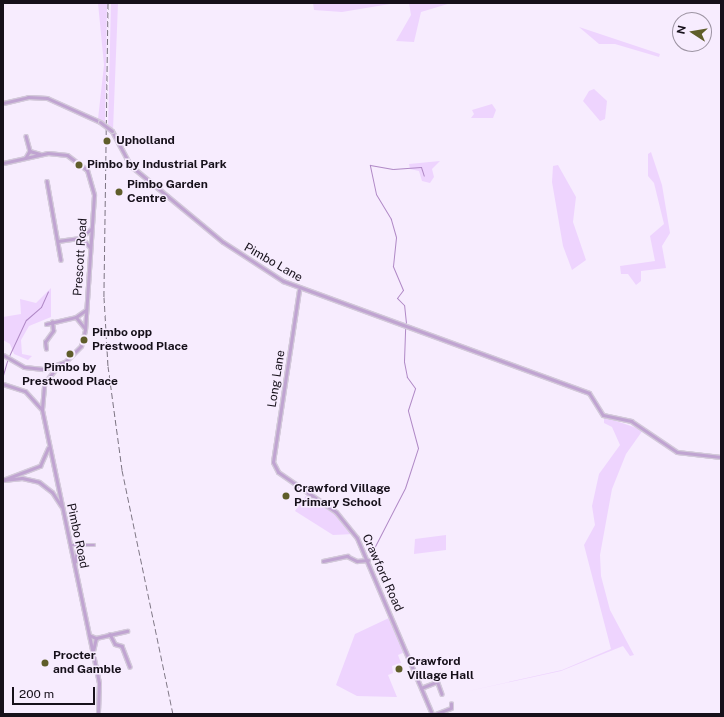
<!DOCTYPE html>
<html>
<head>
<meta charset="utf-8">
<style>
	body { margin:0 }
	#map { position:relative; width:724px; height:717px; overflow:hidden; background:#f7ecfe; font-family:"Public Sans",sans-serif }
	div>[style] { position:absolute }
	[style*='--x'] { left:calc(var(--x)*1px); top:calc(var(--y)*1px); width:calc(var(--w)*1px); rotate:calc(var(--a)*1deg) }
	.green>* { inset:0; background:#eed4fe }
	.stream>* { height:1px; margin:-0.5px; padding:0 0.5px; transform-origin:0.5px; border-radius:0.5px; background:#b089c6 }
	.roads { filter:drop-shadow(1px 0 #d3c9da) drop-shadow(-1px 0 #d3c9da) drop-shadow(0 1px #d3c9da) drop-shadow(0 -1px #d3c9da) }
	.minor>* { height:2.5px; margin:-1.25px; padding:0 1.25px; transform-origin:1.25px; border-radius:1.25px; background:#c0a4d1 }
	.tertiary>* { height:3px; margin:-1.5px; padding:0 1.5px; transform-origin:1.5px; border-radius:1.5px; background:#c0a4d1 }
	.rail>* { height:1px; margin-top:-0.5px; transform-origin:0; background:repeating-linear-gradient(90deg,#7b7381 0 6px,transparent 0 9px) }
	.bridges { filter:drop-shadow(1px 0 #d3c9da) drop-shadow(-1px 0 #d3c9da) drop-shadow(0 1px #d3c9da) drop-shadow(0 -1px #d3c9da) }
	.tertiary-bridge>* { height:3px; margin:-1.5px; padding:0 1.5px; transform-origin:1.5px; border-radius:1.5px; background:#c0a4d1 }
	.dots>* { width:11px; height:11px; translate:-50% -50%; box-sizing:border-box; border:2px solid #f7ecfe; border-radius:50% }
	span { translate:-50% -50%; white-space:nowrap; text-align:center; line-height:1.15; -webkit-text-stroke:3px #f7ecfe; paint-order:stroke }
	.poi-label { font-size:12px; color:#16101a; font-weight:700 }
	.left { translate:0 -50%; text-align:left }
	.street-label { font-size:12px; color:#16101a }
	.frame { position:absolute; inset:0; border:4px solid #16101a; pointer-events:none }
	.north { position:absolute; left:672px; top:12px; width:40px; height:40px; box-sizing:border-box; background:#f7ecfe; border:1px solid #9d94a3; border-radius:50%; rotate:282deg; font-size:11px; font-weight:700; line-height:16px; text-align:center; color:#16101a }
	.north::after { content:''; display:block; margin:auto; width:14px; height:18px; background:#5f5d2a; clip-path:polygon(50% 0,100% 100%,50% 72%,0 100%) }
	.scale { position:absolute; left:12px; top:687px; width:83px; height:18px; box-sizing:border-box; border:2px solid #16101a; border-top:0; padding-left:5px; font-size:12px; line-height:14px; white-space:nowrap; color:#16101a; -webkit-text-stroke:3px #f7ecfe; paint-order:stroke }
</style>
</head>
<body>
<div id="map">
	<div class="green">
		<div style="clip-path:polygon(98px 3px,107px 3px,105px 124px,98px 119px,104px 65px)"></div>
		<div style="clip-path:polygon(111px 3px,118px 3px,113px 130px,108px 127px)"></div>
		<div style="clip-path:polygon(313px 3px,396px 3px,342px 12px,314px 10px)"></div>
		<div style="clip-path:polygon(409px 3px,451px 3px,421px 12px,414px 42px,396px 41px,411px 15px)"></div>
		<div style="clip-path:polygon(579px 27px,660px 54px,659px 57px,615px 44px,599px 44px)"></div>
		<div style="clip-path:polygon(594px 89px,607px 101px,605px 119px,600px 121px,583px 101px,589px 91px)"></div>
		<div style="clip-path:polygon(492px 104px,496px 110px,493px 118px,471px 118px,474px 114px,472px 110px)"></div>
		<div style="clip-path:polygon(651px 152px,662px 185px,670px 233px,662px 246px,666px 268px,641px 271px,641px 281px,636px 285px,628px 274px,621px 274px,620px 266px,655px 261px,650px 236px,664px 224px,654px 183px,648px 176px,648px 154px)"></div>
		<div style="clip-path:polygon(440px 161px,432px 169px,434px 177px,430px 183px,422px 181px,419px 171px,410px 169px,409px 164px)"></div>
		<div style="clip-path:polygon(558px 165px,576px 197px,573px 222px,586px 260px,572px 270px,563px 246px,552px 182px,553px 166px)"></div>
		<div style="clip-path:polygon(51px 288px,51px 317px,29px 326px,21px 340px,22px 354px,32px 356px,28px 360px,14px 354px,10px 344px,3px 340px,3px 317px,21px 314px,20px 299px,36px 303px)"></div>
		<div style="clip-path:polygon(604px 417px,643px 430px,626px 454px,612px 489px,600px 555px,601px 576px,610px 610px,634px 655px,630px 656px,623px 646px,561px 671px,464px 692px,562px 670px,611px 649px,584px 545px,595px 525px,592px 506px,599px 474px,620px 445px,612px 427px,604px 423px)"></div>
		<div style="clip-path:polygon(308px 493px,335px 513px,354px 534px,333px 535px,295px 511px)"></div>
		<div style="clip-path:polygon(446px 535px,446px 550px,414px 554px,415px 539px)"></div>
		<div style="clip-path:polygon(391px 617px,405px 652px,398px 655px,401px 663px,392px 666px,393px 673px,388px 675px,397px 697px,357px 696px,336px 685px,355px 634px)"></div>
	</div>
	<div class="stream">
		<div style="--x:406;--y:323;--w:18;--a:-96"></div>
		<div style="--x:404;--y:305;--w:10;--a:-135"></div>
		<div style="--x:397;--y:298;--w:10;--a:-53"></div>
		<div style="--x:403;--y:290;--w:26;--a:-113"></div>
		<div style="--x:393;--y:266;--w:29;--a:-84"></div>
		<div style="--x:396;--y:237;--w:19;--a:-106"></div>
		<div style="--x:391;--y:219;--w:29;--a:-121"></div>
		<div style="--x:376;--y:194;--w:30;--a:-102"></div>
		<div style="--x:370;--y:165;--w:23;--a:10"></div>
		<div style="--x:393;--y:169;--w:28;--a:-4"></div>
		<div style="--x:421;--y:167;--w:9;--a:72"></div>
		<div style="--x:9;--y:356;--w:40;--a:-65"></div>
		<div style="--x:26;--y:320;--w:20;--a:-41"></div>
		<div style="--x:41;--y:307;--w:17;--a:-66"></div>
		<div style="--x:3;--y:375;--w:15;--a:-74"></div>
		<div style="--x:370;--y:556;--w:76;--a:-62.8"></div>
		<div style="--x:405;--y:488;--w:42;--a:-72"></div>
		<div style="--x:418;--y:448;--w:39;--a:-105"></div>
		<div style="--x:408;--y:410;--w:23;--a:-72"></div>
		<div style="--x:415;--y:388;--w:14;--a:-126"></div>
		<div style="--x:407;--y:377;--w:16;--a:-101"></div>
		<div style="--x:404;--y:361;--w:33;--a:-88"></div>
	</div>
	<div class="roads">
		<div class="minor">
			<div style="--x:26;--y:136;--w:16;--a:75"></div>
			<div style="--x:30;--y:151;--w:8;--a:120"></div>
			<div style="--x:30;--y:151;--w:10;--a:17"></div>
			<div style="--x:47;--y:181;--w:80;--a:80"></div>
			<div style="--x:82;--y:238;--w:12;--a:48"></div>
			<div style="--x:58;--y:241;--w:22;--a:-8"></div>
			<div style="--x:80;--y:238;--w:14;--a:-39"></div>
			<div style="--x:76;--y:317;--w:14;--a:51"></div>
			<div style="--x:46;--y:324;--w:31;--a:-13"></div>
			<div style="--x:76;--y:317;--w:12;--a:-35"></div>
			<div style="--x:46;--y:349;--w:7;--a:-98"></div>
			<div style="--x:45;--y:342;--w:14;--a:-54"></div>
			<div style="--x:53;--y:331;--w:9;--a:-96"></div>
			<div style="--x:70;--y:545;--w:24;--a:0"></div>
			<div style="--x:323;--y:561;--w:25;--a:-12"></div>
			<div style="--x:347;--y:556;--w:11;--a:27"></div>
			<div style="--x:357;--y:561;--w:11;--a:-5"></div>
			<div style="--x:75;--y:562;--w:15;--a:-79"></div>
			<div style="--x:110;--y:634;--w:11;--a:63"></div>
			<div style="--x:115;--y:644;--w:7;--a:16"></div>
			<div style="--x:122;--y:646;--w:22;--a:69"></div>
			<div style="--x:89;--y:635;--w:8;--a:23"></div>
			<div style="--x:96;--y:638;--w:32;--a:-13"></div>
			<div style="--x:93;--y:651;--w:13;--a:-77"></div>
			<div style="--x:435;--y:675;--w:20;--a:70"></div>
			<div style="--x:421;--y:688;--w:17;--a:-21"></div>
			<div style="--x:436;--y:714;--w:16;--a:-22"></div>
			<div style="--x:451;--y:708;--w:4;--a:-90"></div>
		</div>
		<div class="tertiary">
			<div style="--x:3;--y:103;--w:26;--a:-13"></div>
			<div style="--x:28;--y:97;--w:19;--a:3"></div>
			<div style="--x:47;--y:98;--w:58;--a:24.4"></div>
			<div style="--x:112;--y:131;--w:40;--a:62"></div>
			<div style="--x:131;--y:166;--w:119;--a:39.6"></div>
			<div style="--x:223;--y:242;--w:72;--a:33"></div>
			<div style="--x:283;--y:281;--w:326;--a:20.1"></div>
			<div style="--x:589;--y:393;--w:26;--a:58"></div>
			<div style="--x:603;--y:415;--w:29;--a:12"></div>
			<div style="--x:631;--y:421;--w:55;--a:34"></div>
			<div style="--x:677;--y:452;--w:44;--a:6.5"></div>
			<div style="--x:3;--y:163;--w:46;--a:-12.5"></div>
			<div style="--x:48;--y:153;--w:19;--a:6"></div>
			<div style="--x:67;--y:155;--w:25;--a:37"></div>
			<div style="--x:87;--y:170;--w:26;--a:74"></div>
			<div style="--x:94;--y:195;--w:135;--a:93.8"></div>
			<div style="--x:85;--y:330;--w:16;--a:104"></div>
			<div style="--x:81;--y:346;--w:23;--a:135"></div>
			<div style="--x:65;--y:362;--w:23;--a:162"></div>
			<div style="--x:43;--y:369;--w:19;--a:-174"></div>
			<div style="--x:24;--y:367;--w:24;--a:-150"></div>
			<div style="--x:299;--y:290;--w:174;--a:98.6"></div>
			<div style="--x:273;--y:462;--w:11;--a:63"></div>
			<div style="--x:278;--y:472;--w:70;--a:34.6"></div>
			<div style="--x:336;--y:512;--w:33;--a:51"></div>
			<div style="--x:357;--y:538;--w:191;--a:66.9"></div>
			<div style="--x:3;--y:384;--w:23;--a:18"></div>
			<div style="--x:25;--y:391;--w:25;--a:48"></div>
			<div style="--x:42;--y:410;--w:279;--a:78.2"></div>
			<div style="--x:99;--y:683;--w:31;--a:92"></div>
			<div style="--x:42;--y:409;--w:25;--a:-85"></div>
			<div style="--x:44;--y:384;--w:21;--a:-53"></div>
			<div style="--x:3;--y:480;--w:19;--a:-6"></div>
			<div style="--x:22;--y:478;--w:17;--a:13"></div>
			<div style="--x:39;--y:482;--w:16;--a:38"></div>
			<div style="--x:52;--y:492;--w:17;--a:57"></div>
			<div style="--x:3;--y:480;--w:40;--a:-21"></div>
			<div style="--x:40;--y:466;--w:20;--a:-66"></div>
		</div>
	</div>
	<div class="rail">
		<div style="--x:108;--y:3;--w:294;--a:90.8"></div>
		<div style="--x:104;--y:297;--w:69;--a:86.7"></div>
		<div style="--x:108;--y:366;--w:105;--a:82.3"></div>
		<div style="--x:122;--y:470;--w:249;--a:78.2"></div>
	</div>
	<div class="bridges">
		<div class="tertiary-bridge">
			<div style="--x:100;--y:122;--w:15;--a:37"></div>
		</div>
	</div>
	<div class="dots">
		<div style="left:107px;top:141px;background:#5f5d2a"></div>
		<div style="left:79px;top:165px;background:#5f5d2a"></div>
		<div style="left:119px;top:192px;background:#5f5d2a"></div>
		<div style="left:84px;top:340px;background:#5f5d2a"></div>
		<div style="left:70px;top:354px;background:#5f5d2a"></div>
		<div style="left:286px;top:496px;background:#5f5d2a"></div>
		<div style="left:45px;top:663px;background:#5f5d2a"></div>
		<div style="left:399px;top:669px;background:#5f5d2a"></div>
	</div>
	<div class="poi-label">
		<span class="left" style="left:116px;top:141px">Upholland</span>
		<span class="left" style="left:87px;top:165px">Pimbo by Industrial Park</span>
		<span class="left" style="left:127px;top:192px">Pimbo Garden<br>Centre</span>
		<span class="left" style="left:92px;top:340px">Pimbo opp<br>Prestwood Place</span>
		<span style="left:70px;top:375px">Pimbo by<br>Prestwood Place</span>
		<span class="left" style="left:294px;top:496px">Crawford Village<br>Primary School</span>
		<span class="left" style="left:53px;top:663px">Procter<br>and Gamble</span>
		<span class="left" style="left:407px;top:669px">Crawford<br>Village Hall</span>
	</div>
	<div class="street-label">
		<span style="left:81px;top:257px;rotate:-86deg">Prescott Road</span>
		<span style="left:273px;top:263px;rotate:30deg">Pimbo Lane</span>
		<span style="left:277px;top:379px;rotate:-81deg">Long Lane</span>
		<span style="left:77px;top:536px;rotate:78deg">Pimbo Road</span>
		<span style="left:382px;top:573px;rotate:66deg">Crawford Road</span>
	</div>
	<div class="frame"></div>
	<div class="north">N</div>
	<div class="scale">200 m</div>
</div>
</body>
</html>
